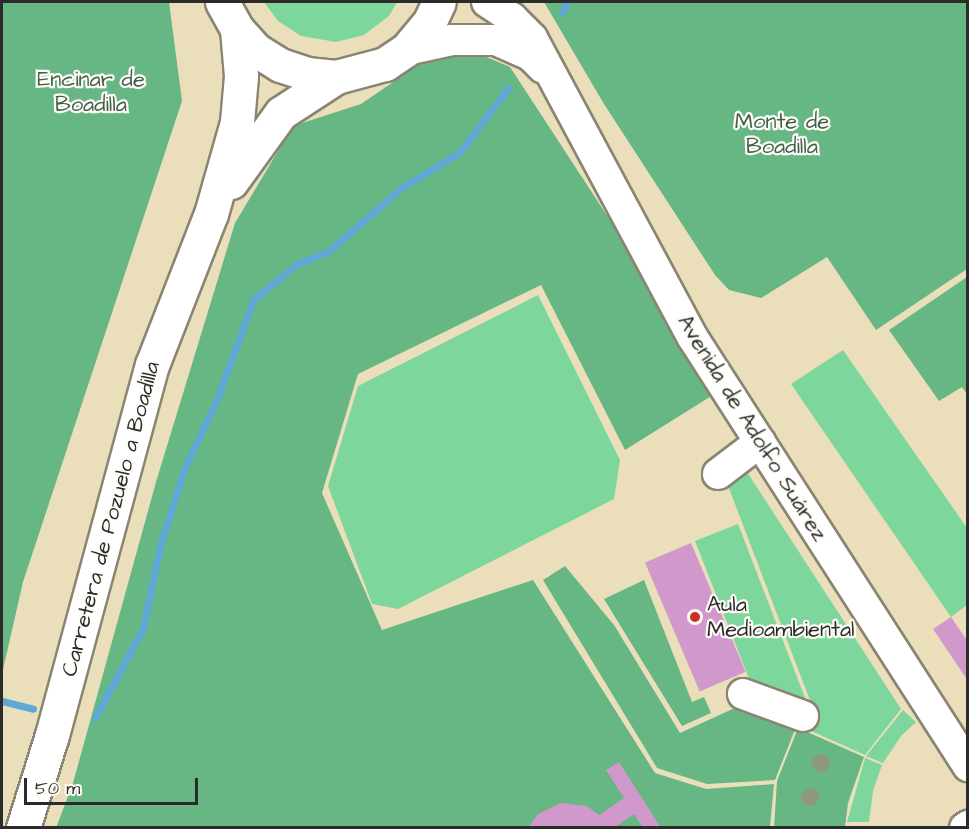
<!DOCTYPE html>
<html>
<head>
<meta charset="utf-8">
<style>
	body { margin:0 }
	#map { position:relative; width:969px; height:829px; overflow:hidden; background:#eadfba; font-family:"Architects Daughter",sans-serif }
	div>[style] { position:absolute }
	[style*='--x'] { left:calc(var(--x)*1px); top:calc(var(--y)*1px); width:calc(var(--w)*1px); rotate:calc(var(--a)*1deg) }
	.green>* { inset:0; background:#7dd69c }
	.forest>* { inset:0; background:#66b784 }
	.stream>* { height:7px; margin:-3.5px; padding:0 3.5px; transform-origin:3.5px; border-radius:3.5px; background:#5fa8d6 }
	.building>* { inset:0; background:#d198cc; transform-origin:0 0 }
	.roads { filter:drop-shadow(2px 0 #8a8572) drop-shadow(-2px 0 #8a8572) drop-shadow(0 2px #8a8572) drop-shadow(0 -2px #8a8572) }
	.minor>* { height:30px; margin:-15px; padding:0 15px; transform-origin:15px; border-radius:15px; background:#fff }
	.major>* { height:33px; margin:-16.5px; padding:0 16.5px; transform-origin:16.5px; border-radius:16.5px; background:#fff }
	.trees>* { width:18px; height:18px; margin:-9px; border-radius:50%; background:#8f987e }
	.dots>* { width:16px; height:16px; translate:-50% -50%; box-sizing:border-box; border:3px solid #fdfcf7; border-radius:50% }
	span { translate:-50% -50%; white-space:nowrap; text-align:center; line-height:1.15; -webkit-text-stroke:4.5px #fdfcf7; paint-order:stroke }
	.park-label { font-size:22px; color:#445e4d }
	.street-label { font-size:22px; color:#2b2b2b }
	.poi-label { font-size:22px; color:#2b2b2b }
	.left { translate:0 -50%; text-align:left }
	.frame { position:absolute; inset:0; border:3px solid #2b2b2b; pointer-events:none }
	.scale { position:absolute; left:24px; top:778px; width:174px; height:27px; box-sizing:border-box; border:3px solid #2b2b2b; border-top:0; padding-left:8px; font-size:18px; line-height:21px; white-space:nowrap; color:#2b2b2b; -webkit-text-stroke:4px #fdfcf7; paint-order:stroke }
</style>
</head>
<body>
<div id="map">
	<div class="green">
		<div style="clip-path:polygon(264px 2px,397px 2px,389px 16px,364px 35px,336px 42px,301px 36px,278px 21px)"></div>
		<div style="clip-path:polygon(538px 295px,620px 460px,614px 499px,398px 609px,372px 604px,328px 486px,358px 386px)"></div>
		<div style="clip-path:polygon(843px 350px,967px 528px,967px 605px,951px 617px,791px 384px)"></div>
		<div style="clip-path:polygon(747px 472px,901px 709px,865px 755px,800px 726px,811px 703px,727px 483px)"></div>
		<div style="clip-path:polygon(738px 524px,807px 703px,750px 681px,695px 541px)"></div>
		<div style="clip-path:polygon(903px 710px,916px 722px,901px 736px,883px 763px,866px 756px)"></div>
		<div style="clip-path:polygon(865px 758px,882px 765px,873px 791px,869px 822px,847px 822px)"></div>
	</div>
	<div class="forest">
		<div style="clip-path:polygon(2px 2px,169px 2px,182px 101px,23px 582px,2px 674px)"></div>
		<div style="clip-path:polygon(544px 2px,967px 2px,967px 269px,876px 330px,827px 257px,761px 298px,729px 290px,715px 275px,604px 104px)"></div>
		<div style="clip-path:polygon(470px 50px,510px 67px,721px 390px,625px 450px,541px 285px,358px 374px,322px 493px,382px 630px,533px 580px,655px 773px,706px 789px,774px 784px,770px 827px,56px 828px,73px 783px,156px 482px,235px 223px,293px 126px,361px 104px,427px 59px)"></div>
		<div style="clip-path:polygon(967px 277px,967px 394px,962px 387px,939px 401px,889px 330px)"></div>
		<div style="clip-path:polygon(565px 566px,614px 625px,680px 733px,737px 707px,796px 727px,775px 780px,707px 784px,657px 768px,543px 580px)"></div>
		<div style="clip-path:polygon(644px 580px,692px 702px,704px 697px,711px 713px,682px 726px,604px 599px)"></div>
		<div style="clip-path:polygon(798px 728px,864px 757px,848px 803px,845px 827px,774px 828px,777px 781px)"></div>
	</div>
	<div class="stream">
		<div style="--x:562;--y:13;--w:12;--a:-66"></div>
		<div style="--x:2;--y:701;--w:32;--a:14"></div>
		<div style="--x:95;--y:718;--w:102;--a:-61.9"></div>
		<div style="--x:143;--y:628;--w:84;--a:-78.3"></div>
		<div style="--x:160;--y:546;--w:77;--a:-72.7"></div>
		<div style="--x:183;--y:472;--w:81;--a:-65"></div>
		<div style="--x:217;--y:399;--w:105;--a:-70"></div>
		<div style="--x:253;--y:300;--w:57;--a:-39.3"></div>
		<div style="--x:297;--y:264;--w:35;--a:-22"></div>
		<div style="--x:329;--y:251;--w:94;--a:-41.1"></div>
		<div style="--x:400;--y:189;--w:70;--a:-31.7"></div>
		<div style="--x:460;--y:152;--w:80;--a:-53.1"></div>
	</div>
	<div class="building">
		<div style="left:691px;top:543px;width:140px;height:50px;rotate:67deg"></div>
		<div style="clip-path:polygon(951px 617px,968px 642px,968px 681px,933px 629px)"></div>
		<div style="clip-path:polygon(619px 762px,661px 828px,643px 828px,634px 814px,614px 828px,528px 828px,538px 814px,561px 803px,587px 806px,599px 815px,624px 798px,606px 770px)"></div>
	</div>
	<div class="roads">
		<div class="minor">
			<div style="--x:487;--y:2;--w:30;--a:33"></div>
			<div style="--x:512;--y:18;--w:28;--a:45"></div>
			<div style="--x:532;--y:38;--w:340;--a:61.8"></div>
			<div style="--x:693;--y:338;--w:509;--a:57.28"></div>
			<div style="--x:406;--y:50;--w:47;--a:-12.3"></div>
			<div style="--x:452;--y:40;--w:44;--a:0"></div>
			<div style="--x:496;--y:40;--w:37;--a:24"></div>
			<div style="--x:530;--y:55;--w:18;--a:45"></div>
			<div style="--x:718;--y:474;--w:53;--a:-37.3"></div>
			<div style="--x:743;--y:694;--w:64;--a:20.1"></div>
			<div style="--x:965;--y:828;--w:4;--a:-34"></div>
		</div>
		<div class="major">
			<div style="--x:222;--y:2;--w:31;--a:61"></div>
			<div style="--x:237;--y:29;--w:28;--a:48"></div>
			<div style="--x:256;--y:50;--w:28;--a:32"></div>
			<div style="--x:280;--y:65;--w:28;--a:18"></div>
			<div style="--x:307;--y:74;--w:29;--a:6"></div>
			<div style="--x:336;--y:77;--w:51;--a:-14.9"></div>
			<div style="--x:385;--y:64;--w:25;--a:-34"></div>
			<div style="--x:406;--y:50;--w:35;--a:-50"></div>
			<div style="--x:429;--y:23;--w:23;--a:-65"></div>
			<div style="--x:231;--y:182;--w:85;--a:-54.1"></div>
			<div style="--x:281;--y:113;--w:66;--a:-33.2"></div>
			<div style="--x:23;--y:828;--w:97;--a:-72.7"></div>
			<div style="--x:52;--y:735;--w:383;--a:-74.9"></div>
			<div style="--x:152;--y:365;--w:162;--a:-68.7"></div>
			<div style="--x:211;--y:214;--w:96;--a:-74.2"></div>
			<div style="--x:237;--y:122;--w:46;--a:-85"></div>
			<div style="--x:241;--y:76;--w:47;--a:-94.9"></div>
		</div>
	</div>
	<div class="trees">
		<div style="left:821px;top:763px"></div>
		<div style="left:810px;top:797px"></div>
	</div>
	<div class="dots">
		<div style="left:695px;top:617px;background:#c8321e"></div>
	</div>
	<div class="park-label">
		<span style="left:91px;top:92px">Encinar de<br>Boadilla</span>
		<span style="left:782px;top:134px">Monte de<br>Boadilla</span>
	</div>
	<div class="street-label">
		<span style="left:752px;top:428px;rotate:58deg">Avenida de Adolfo Suárez</span>
		<span style="left:111px;top:519px;rotate:-75deg">Carretera de Pozuelo a Boadilla</span>
	</div>
	<div class="poi-label">
		<span class="left" style="left:707px;top:617px">Aula<br>Medioambiental</span>
	</div>
	<div class="frame"></div>
	<div class="scale">50 m</div>
</div>
</body>
</html>
